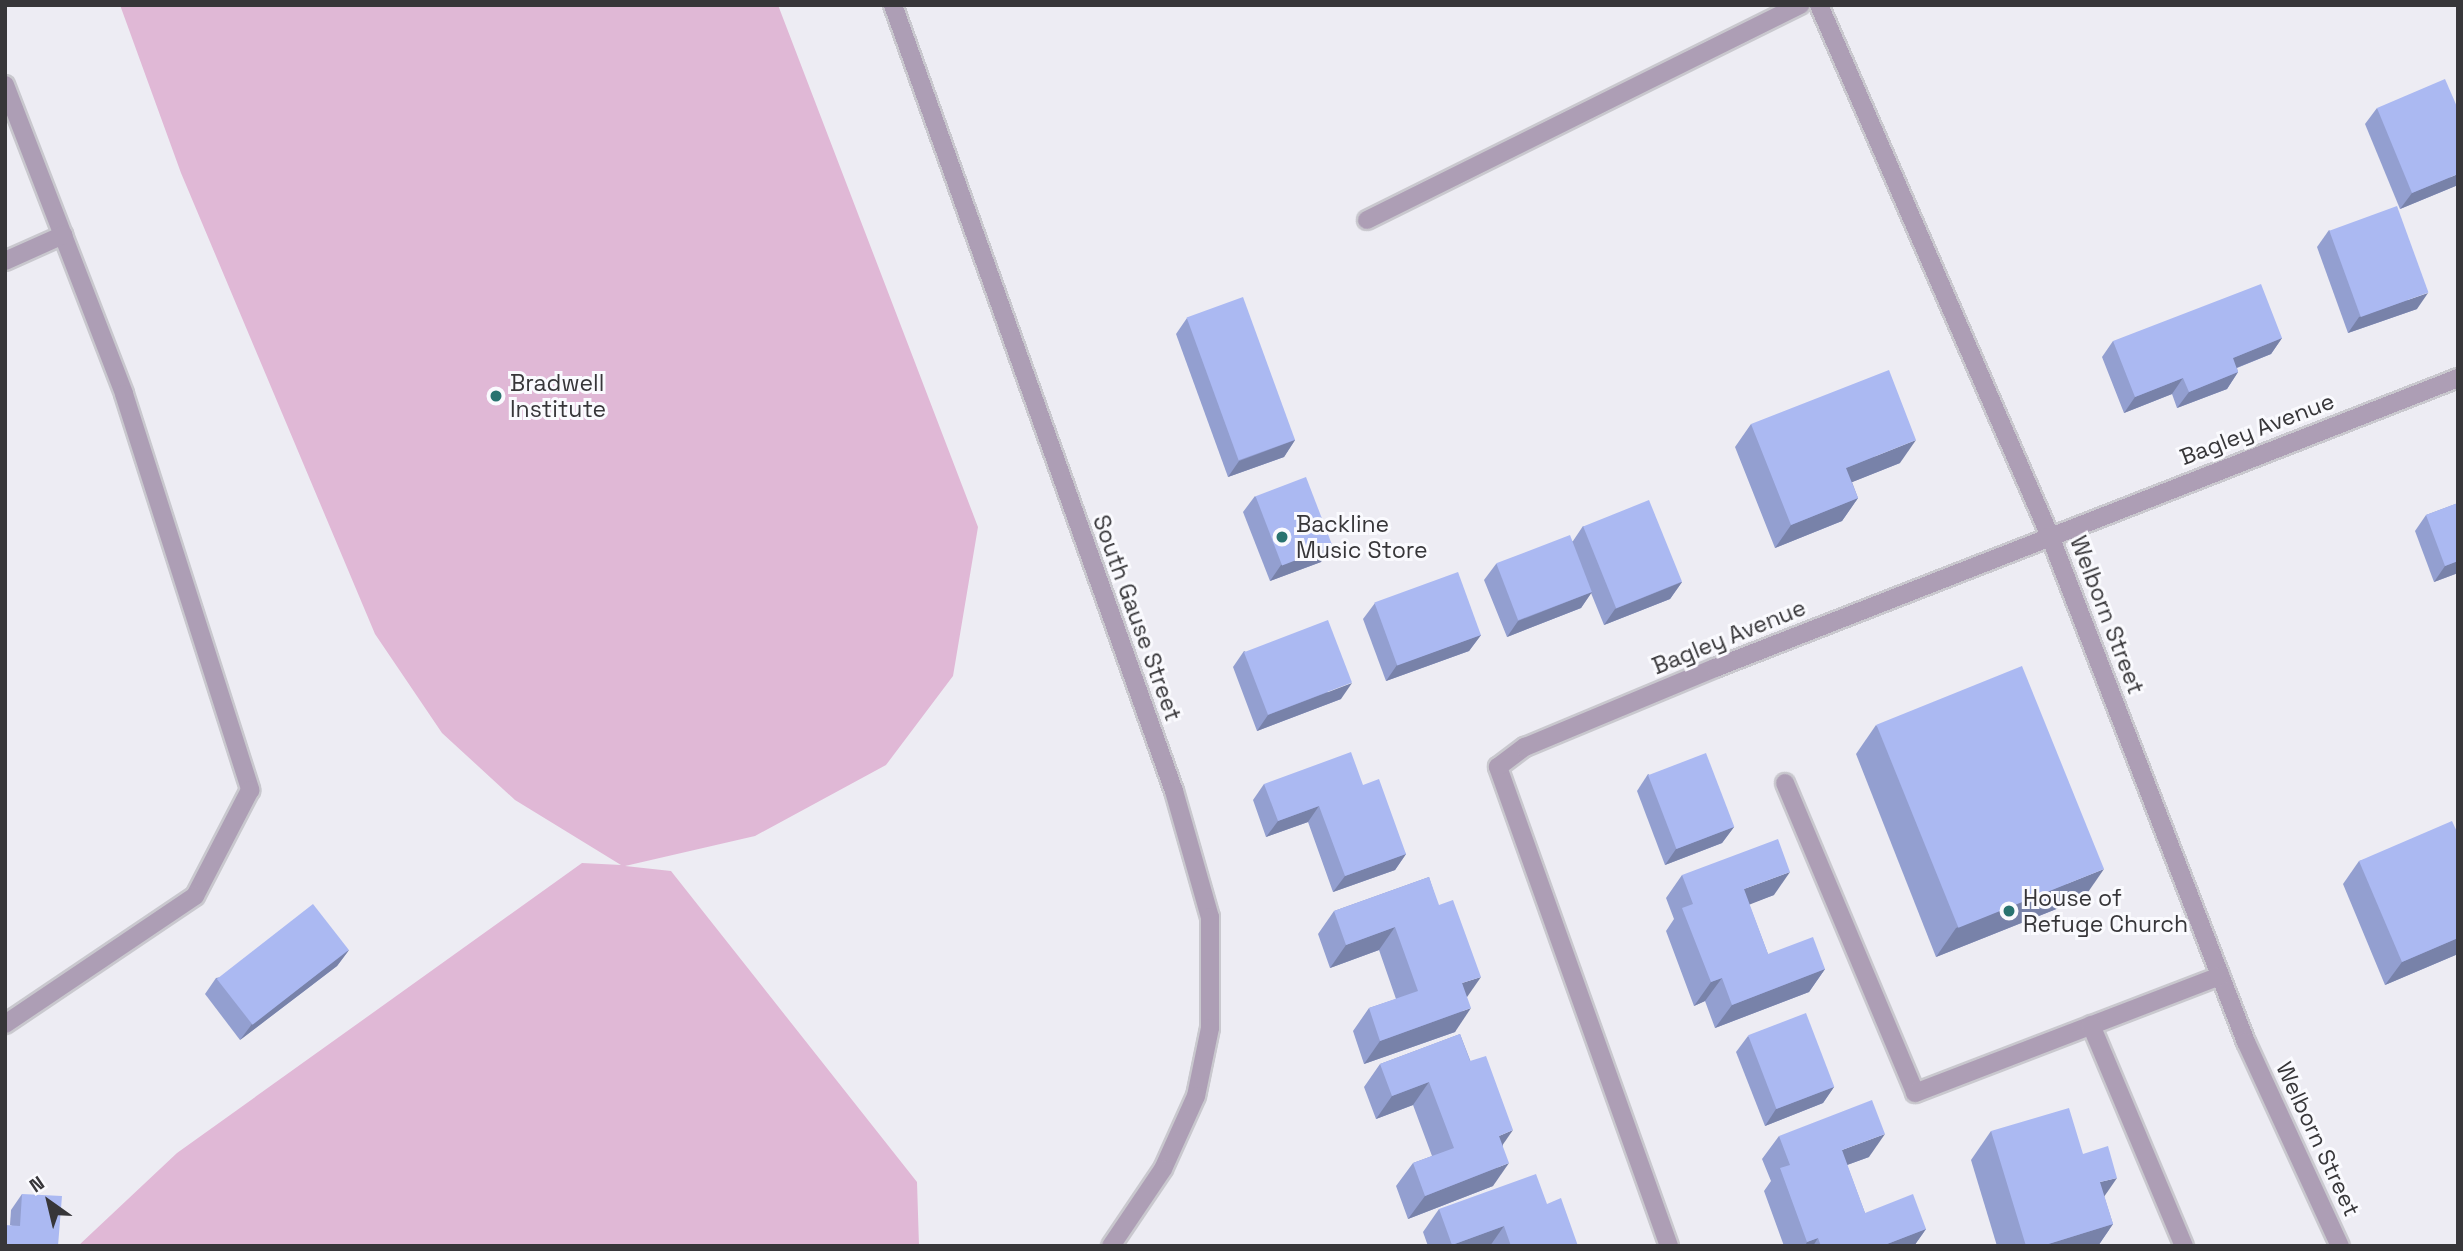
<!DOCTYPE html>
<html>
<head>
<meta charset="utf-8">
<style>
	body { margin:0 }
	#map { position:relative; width:2463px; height:1251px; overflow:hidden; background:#edecf3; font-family:"Space Grotesk",sans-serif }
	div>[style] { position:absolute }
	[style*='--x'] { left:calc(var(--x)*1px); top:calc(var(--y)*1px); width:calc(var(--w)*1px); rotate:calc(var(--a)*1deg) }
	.green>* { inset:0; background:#e0b8d6 }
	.roads { filter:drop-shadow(2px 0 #c9c8ce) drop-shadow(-2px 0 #c9c8ce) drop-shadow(0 2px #c9c8ce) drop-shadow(0 -2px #c9c8ce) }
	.minor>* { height:18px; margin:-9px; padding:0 9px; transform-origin:9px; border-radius:9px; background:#ad9eb5 }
	.wall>* { inset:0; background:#939fd0 }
	.shaded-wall>* { inset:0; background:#7882a9 }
	.building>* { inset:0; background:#abb9f2; transform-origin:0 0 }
	.dots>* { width:19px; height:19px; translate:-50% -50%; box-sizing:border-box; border:4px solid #fafafe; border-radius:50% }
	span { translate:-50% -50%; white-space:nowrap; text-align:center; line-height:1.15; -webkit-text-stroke:6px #fafafe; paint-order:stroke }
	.poi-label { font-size:23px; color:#373639 }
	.left { translate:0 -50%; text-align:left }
	.street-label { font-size:23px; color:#373639 }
	.frame { position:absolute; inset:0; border:7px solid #373639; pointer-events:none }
	.north { position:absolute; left:14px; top:1167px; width:70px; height:70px; -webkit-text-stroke:5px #fafafe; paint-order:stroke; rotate:326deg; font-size:19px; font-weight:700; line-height:28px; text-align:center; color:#373639 }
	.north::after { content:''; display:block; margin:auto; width:24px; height:32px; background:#373639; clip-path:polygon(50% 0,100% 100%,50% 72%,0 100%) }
</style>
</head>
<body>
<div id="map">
	<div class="green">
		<div style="clip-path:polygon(120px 5px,778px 5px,978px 527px,953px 676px,886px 765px,755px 836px,625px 866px,671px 871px,917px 1182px,919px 1246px,78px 1246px,177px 1153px,582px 863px,621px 865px,515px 800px,442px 733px,375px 634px,181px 173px)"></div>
	</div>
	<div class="roads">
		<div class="minor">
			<div style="--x:893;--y:5;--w:835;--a:70.33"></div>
			<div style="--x:1174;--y:791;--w:131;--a:74.1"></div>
			<div style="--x:1210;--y:917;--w:111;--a:90"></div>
			<div style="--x:1210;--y:1028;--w:69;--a:101.6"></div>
			<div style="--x:1196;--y:1096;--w:80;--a:114.3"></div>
			<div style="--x:1163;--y:1169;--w:93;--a:124"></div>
			<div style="--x:1819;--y:5;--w:579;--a:66.49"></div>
			<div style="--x:2050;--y:536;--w:543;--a:68.83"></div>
			<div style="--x:2246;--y:1042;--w:225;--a:65.3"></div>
			<div style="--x:5;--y:85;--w:331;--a:68.9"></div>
			<div style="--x:124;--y:394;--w:416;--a:72.3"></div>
			<div style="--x:250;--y:790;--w:119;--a:117.4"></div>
			<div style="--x:195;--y:896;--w:229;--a:146"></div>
			<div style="--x:1367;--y:220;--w:484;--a:-26.4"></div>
			<div style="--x:5;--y:261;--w:64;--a:-24.1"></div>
			<div style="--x:1785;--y:783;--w:336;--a:67.2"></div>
			<div style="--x:1915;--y:1093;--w:327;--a:-21"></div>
			<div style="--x:2091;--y:1025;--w:240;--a:67.2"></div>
			<div style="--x:1669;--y:1246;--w:509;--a:-109.65"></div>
			<div style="--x:1498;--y:767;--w:34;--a:-37"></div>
			<div style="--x:1525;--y:747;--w:206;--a:-22.6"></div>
			<div style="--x:1715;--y:668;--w:798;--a:-21.32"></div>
		</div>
	</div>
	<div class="wall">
		<div style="clip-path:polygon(2377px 108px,2458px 185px,2400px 209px,2365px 124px)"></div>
		<div style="clip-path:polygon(2329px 230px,2417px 309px,2348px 333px,2317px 247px)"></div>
		<div style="clip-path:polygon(1187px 318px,1295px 440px,1284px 457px,1228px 477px,1176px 334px)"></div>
		<div style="clip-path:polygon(2282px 338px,2271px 354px,2237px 368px,2238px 372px,2227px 389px,2177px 408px,2172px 394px,2124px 413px,2102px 357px,2113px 341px)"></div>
		<div style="clip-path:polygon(1751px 424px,1900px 463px,1852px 482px,1858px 498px,1842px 521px,1775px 548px,1735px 447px)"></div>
		<div style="clip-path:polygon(1255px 496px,1321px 562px,1270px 581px,1243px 512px)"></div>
		<div style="clip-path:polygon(2458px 503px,2458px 573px,2434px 582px,2415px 531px,2426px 515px)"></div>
		<div style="clip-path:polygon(1583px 526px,1682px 582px,1670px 599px,1604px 625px,1591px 593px,1581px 608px,1507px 637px,1484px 580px,1496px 564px,1573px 541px)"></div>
		<div style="clip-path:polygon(1375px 603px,1481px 635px,1469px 651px,1386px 681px,1363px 619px)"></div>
		<div style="clip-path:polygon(1244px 651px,1341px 699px,1257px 731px,1233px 667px)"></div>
		<div style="clip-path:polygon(1876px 725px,2084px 898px,1936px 957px,1856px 754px)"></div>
		<div style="clip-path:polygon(1648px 774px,1734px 827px,1722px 843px,1665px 865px,1637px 791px)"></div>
		<div style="clip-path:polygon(1264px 784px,1363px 785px,1406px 854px,1395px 870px,1333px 892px,1308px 822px,1266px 837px,1253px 800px)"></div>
		<div style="clip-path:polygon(2458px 834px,2458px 954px,2385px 985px,2343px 884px,2359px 861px)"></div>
		<div style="clip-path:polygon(1682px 875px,1774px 895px,1749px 904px,1768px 954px,1825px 969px,1809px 992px,1715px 1028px,1705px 1001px,1694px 1006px,1666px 931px,1674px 919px,1666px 898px)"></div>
		<div style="clip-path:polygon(1429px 877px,1467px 997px,1455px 1032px,1364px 1064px,1353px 1031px,1369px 1008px,1396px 999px,1379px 950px,1330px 968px,1318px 934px,1334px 911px)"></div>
		<div style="clip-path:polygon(349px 950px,337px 966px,240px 1040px,205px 994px,216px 978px)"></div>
		<div style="clip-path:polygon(1460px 1034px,1503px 1145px,1493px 1186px,1408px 1219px,1396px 1186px,1413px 1163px,1432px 1156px,1413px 1105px,1376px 1119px,1364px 1087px,1380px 1064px)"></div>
		<div style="clip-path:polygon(1748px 1036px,1834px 1087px,1823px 1103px,1765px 1126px,1736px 1052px)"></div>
		<div style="clip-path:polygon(1991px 1131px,2083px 1154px,2104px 1196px,2113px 1224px,2098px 1246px,1997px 1246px,1971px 1160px)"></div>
		<div style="clip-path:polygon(1779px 1136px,1869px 1157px,1847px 1165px,1865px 1213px,1926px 1229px,1914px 1246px,1784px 1246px,1764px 1191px,1771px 1181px,1762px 1159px)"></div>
		<div style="clip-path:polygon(22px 1194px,58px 1246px,10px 1225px,11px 1210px)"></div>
		<div style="clip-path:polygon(1547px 1204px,1578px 1246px,1428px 1246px,1423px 1232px,1439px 1209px)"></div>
	</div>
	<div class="shaded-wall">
		<div style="clip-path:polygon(2458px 174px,2458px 185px,2400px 209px,2412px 193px)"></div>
		<div style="clip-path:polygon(2428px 293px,2417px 309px,2348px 333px,2359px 317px)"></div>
		<div style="clip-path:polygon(2282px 338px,2271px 354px,2221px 374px,2233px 358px)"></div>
		<div style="clip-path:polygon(2238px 372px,2227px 389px,2177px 408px,2189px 392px)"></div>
		<div style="clip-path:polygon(2183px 378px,2172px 394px,2124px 413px,2135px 397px)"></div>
		<div style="clip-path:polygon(1295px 440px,1284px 457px,1228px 477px,1239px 461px)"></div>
		<div style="clip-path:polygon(1916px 440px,1900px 463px,1830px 491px,1846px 468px)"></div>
		<div style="clip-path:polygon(1858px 498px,1842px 521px,1775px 548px,1791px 525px)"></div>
		<div style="clip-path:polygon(1332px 546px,1321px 562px,1270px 581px,1281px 565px)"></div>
		<div style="clip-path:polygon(2458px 561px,2458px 573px,2434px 582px,2445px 566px)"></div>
		<div style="clip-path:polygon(1682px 582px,1670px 599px,1604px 625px,1615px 609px)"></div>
		<div style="clip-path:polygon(1592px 592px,1581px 608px,1507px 637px,1518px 621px)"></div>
		<div style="clip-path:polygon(1481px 635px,1469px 651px,1386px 681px,1397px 665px)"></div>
		<div style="clip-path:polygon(1352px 683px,1341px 699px,1257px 731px,1268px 715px)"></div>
		<div style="clip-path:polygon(1319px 806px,1308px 822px,1266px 837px,1278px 821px)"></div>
		<div style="clip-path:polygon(1734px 827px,1722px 843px,1665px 865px,1676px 849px)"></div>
		<div style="clip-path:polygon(1406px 854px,1395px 870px,1333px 892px,1345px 876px)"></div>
		<div style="clip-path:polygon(2104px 869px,2084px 898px,1936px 957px,1956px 928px)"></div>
		<div style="clip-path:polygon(1790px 872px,1774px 895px,1728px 913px,1744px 889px)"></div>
		<div style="clip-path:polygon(1395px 927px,1379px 950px,1330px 968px,1346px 945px)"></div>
		<div style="clip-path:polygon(2458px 938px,2458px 954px,2385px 985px,2402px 962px)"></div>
		<div style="clip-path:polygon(349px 950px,337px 966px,240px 1040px,252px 1024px)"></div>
		<div style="clip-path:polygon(1825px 969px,1809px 992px,1715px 1028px,1732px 1005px)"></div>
		<div style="clip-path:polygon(1481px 977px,1465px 1000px,1462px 983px)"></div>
		<div style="clip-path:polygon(1722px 978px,1705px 1001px,1694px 1006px,1711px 982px)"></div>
		<div style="clip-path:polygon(1471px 1008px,1455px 1032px,1364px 1064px,1380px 1041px)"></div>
		<div style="clip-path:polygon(1429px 1082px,1413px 1105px,1376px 1119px,1392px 1096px)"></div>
		<div style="clip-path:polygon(1834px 1087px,1823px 1103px,1765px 1126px,1776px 1109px)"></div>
		<div style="clip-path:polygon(1513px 1130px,1497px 1153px,1499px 1136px)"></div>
		<div style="clip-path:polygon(1885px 1134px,1869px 1157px,1825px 1173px,1842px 1150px)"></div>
		<div style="clip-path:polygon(1509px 1163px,1493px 1186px,1408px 1219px,1425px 1196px)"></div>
		<div style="clip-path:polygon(2117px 1178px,2097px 1207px,2100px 1182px)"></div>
		<div style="clip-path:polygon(2113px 1224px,2098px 1246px,2042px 1246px)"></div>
		<div style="clip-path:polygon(1504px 1226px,1490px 1246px,1452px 1246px,1452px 1245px)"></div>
		<div style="clip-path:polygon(1926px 1229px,1914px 1246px,1882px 1246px)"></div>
		<div style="clip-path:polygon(1818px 1238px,1813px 1246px,1805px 1246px,1807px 1242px)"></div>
	</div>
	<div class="building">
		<div style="clip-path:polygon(2445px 79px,2458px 109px,2458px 174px,2412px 193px,2377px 108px)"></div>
		<div style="left:2397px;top:206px;width:92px;height:72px;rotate:70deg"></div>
		<div style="clip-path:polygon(2261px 284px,2282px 338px,2233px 358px,2238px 372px,2189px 392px,2183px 378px,2135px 397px,2113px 341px)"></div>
		<div style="left:1243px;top:297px;width:152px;height:60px;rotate:70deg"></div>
		<div style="clip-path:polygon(1889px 370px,1916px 440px,1846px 468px,1858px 498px,1791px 525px,1751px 424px)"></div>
		<div style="left:1306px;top:477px;width:74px;height:54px;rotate:69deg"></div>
		<div style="left:1649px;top:500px;width:88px;height:71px;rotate:68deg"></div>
		<div style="clip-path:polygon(2458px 503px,2458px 561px,2445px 566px,2426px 515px)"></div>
		<div style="left:1570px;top:535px;width:61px;height:79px;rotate:69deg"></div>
		<div style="left:1458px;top:572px;width:67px;height:89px;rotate:70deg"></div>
		<div style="left:1328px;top:620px;width:67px;height:90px;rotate:69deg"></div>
		<div style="left:2022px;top:666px;width:219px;height:157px;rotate:68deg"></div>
		<div style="clip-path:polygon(1351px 752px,1363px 785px,1379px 779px,1406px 854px,1345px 876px,1319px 806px,1278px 821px,1264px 784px)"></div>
		<div style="left:1706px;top:753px;width:79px;height:62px;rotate:69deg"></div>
		<div style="clip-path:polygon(2452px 821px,2458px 834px,2458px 938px,2402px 962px,2359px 861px)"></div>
		<div style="clip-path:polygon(1778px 839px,1790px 872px,1744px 889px,1768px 954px,1813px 937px,1825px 969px,1732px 1005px,1722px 978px,1711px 982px,1682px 908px,1693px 904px,1682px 875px)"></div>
		<div style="clip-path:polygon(1429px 877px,1439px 905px,1453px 900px,1481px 977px,1462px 983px,1471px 1008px,1380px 1041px,1369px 1008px,1418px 991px,1395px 927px,1346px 945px,1334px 911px)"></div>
		<div style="left:313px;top:904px;width:58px;height:122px;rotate:52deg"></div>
		<div style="left:1806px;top:1013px;width:79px;height:62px;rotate:69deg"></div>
		<div style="clip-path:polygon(1460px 1034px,1470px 1061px,1486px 1056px,1513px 1130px,1499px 1136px,1509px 1163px,1425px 1196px,1413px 1163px,1454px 1148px,1429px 1082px,1392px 1096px,1380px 1064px)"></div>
		<div style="clip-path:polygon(1872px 1100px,1885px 1134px,1842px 1150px,1865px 1213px,1913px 1194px,1926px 1229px,1882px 1246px,1821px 1246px,1818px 1238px,1807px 1242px,1780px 1168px,1790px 1165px,1779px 1136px)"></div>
		<div style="clip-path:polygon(2069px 1108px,2083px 1154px,2108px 1146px,2117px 1178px,2100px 1182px,2113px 1224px,2042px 1246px,2026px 1246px,1991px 1131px)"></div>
		<div style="clip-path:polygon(1536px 1174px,1547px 1204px,1561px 1198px,1578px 1246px,1511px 1246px,1504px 1226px,1452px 1245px,1439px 1209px)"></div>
		<div style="clip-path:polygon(22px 1194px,62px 1196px,58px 1246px,5px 1246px,5px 1225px,20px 1226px)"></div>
	</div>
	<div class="dots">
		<div style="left:496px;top:396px;background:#297370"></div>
		<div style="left:1282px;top:537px;background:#297370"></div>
		<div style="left:2009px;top:911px;background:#297370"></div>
	</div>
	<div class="poi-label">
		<span class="left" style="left:510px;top:396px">Bradwell<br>Institute</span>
		<span class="left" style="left:1296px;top:537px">Backline<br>Music Store</span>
		<span class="left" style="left:2023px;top:911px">House of<br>Refuge Church</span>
	</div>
	<div class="street-label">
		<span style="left:2257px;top:429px;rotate:-21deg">Bagley Avenue</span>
		<span style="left:2107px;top:615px;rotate:69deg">Welborn Street</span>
		<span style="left:1137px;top:618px;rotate:70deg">South Gause Street</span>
		<span style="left:1729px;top:637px;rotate:-22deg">Bagley Avenue</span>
		<span style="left:2318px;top:1139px;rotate:65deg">Welborn Street</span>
	</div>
	<div class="frame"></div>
	<div class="north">N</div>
</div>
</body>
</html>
